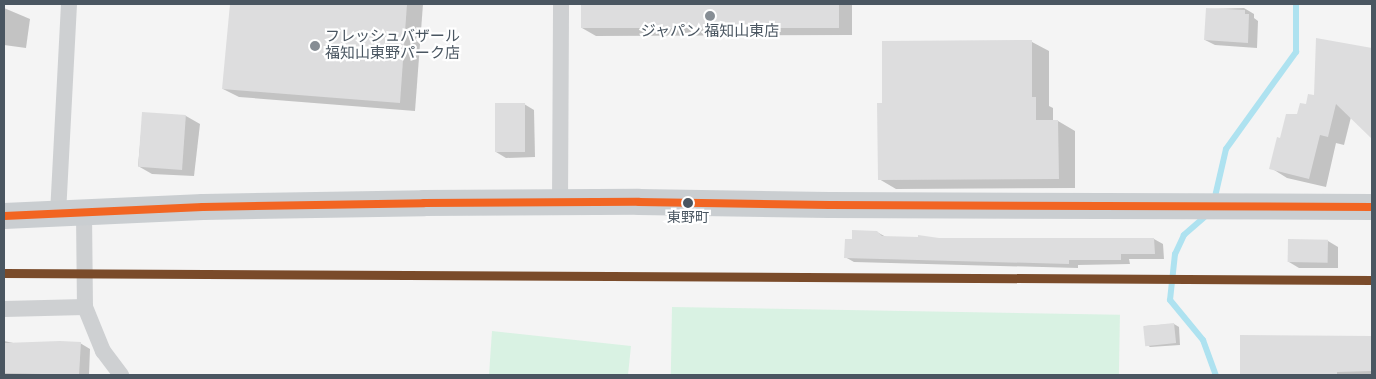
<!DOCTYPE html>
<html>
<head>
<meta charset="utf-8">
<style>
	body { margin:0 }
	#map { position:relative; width:1376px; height:379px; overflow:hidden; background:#f4f4f4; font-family:Overpass,"Noto Sans JP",sans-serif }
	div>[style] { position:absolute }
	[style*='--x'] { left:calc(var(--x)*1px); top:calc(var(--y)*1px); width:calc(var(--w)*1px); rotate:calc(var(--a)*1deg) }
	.green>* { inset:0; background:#d9f2e3; transform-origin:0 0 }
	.shadow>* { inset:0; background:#0003; transform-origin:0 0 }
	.stream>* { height:6px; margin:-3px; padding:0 3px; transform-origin:3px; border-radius:3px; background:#aee2f0 }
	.building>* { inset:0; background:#ddddde; transform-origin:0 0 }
	.street>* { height:16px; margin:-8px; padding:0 8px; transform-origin:8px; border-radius:8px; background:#ced0d2 }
	.primary>* { height:26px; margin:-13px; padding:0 13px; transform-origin:13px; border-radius:13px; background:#caced1 }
	.bus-1>* { height:8px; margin:-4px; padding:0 4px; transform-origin:4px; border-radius:4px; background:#f26522 }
	.rail-1>* { height:9px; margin:-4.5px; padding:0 4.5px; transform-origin:4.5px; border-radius:4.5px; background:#7a4b2a }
	.dots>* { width:14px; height:14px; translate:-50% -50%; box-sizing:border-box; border:2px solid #fff; border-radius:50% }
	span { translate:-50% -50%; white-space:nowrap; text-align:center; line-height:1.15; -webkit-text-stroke:4.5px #fff; paint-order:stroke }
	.bus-label { font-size:14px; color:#4a5661 }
	.poi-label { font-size:15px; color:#4a5661 }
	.left { translate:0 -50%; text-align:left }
	.frame { position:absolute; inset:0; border:5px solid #4a5661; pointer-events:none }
</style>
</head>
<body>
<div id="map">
	<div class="green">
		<div style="left:672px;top:307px;width:448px;height:68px;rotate:1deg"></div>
		<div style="clip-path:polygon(492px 331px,631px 346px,628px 375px,489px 375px)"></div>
	</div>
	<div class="shadow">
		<div style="clip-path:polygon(232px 4px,423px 4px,415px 111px,239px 97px,223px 89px)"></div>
		<div style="clip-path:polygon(582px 4px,852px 4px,852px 35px,596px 36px,582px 28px)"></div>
		<div style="clip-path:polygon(4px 8px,30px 19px,26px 48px,4px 45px)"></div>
		<div style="clip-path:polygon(1244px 8px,1254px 14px,1254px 18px,1258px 21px,1257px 48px,1215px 45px,1205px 40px,1207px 9px)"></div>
		<div style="clip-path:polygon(1317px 40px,1372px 50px,1372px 134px,1351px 117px,1344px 145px,1336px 143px,1326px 187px,1287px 178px,1271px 168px,1281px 140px,1298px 115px,1316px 97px)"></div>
		<div style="clip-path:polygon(883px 42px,1032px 42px,1049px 51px,1049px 106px,1053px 108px,1053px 121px,1058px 121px,1075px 131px,1075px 188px,896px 189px,879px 179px,884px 105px)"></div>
		<div style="clip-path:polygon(524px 104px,534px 110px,535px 157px,506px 158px,496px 152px)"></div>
		<div style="clip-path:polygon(143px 113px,186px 116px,200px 124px,194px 176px,152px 174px,138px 166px)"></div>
		<div style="clip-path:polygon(877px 232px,886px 237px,939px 239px,1154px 239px,1163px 244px,1164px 259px,1129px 259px,1130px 264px,1078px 265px,1078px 268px,854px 262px,845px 257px,853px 241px)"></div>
		<div style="clip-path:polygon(1328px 241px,1338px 247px,1338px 268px,1299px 268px,1289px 262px)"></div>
		<div style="clip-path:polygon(1174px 324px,1179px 327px,1180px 345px,1150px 347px,1146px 344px,1144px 326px)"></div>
		<div style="left:1241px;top:337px;width:131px;height:38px"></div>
		<div style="clip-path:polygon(4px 341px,18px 344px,80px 343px,90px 349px,89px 375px,4px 375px)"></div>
	</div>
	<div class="stream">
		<div style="--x:1214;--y:201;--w:53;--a:-77"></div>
		<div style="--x:1226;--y:149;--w:120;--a:-54.2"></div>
		<div style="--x:1296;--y:52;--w:48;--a:-90"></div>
		<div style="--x:1208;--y:214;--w:32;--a:139"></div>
		<div style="--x:1184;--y:235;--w:21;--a:115"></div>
		<div style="--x:1175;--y:254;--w:46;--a:96.2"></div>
		<div style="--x:1170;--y:300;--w:52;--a:50.5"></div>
		<div style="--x:1203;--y:340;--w:37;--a:70"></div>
	</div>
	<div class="building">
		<div style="clip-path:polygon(230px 4px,407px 4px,400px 103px,222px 89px)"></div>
		<div style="left:581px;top:4px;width:258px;height:24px"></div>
		<div style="clip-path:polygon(1206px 8px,1245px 10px,1245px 14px,1249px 14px,1248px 43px,1204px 40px)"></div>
		<div style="clip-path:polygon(1316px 38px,1372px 48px,1372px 139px,1336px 104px,1328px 137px,1320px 135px,1309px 179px,1269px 169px,1277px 137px,1280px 138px,1286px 114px,1297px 114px,1300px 103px,1306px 104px,1308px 94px,1314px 95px)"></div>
		<div style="clip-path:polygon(1032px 40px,1032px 97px,1036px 97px,1036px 120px,1058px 120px,1059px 179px,878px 180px,877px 103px,882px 103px,882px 41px)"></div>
		<div style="left:495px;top:103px;width:30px;height:49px"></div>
		<div style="left:142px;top:112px;width:44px;height:55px;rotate:4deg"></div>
		<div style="clip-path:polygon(852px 230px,877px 231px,882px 236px,918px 237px,918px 235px,939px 238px,1154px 238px,1155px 254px,1121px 254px,1121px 260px,1069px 260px,1069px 264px,844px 258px,845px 239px,852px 239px)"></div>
		<div style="left:1288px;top:239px;width:40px;height:23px;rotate:1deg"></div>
		<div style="left:1174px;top:323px;width:20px;height:31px;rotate:84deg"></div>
		<div style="clip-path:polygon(1240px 335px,1372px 336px,1372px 371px,1337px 372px,1337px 375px,1240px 375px)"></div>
		<div style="clip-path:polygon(60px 341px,81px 342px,79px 375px,4px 373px,4px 343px)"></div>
	</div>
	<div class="street">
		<div style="--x:560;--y:203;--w:199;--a:-89.7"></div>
		<div style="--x:84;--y:213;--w:94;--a:89.4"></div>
		<div style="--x:85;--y:307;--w:48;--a:67.8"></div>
		<div style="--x:103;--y:351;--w:30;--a:53"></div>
		<div style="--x:58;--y:214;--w:210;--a:-87"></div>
		<div style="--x:4;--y:309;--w:81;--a:-1.4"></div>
	</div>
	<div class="primary">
		<div style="--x:4;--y:216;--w:199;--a:-2.6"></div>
		<div style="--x:203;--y:207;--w:221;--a:-1"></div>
		<div style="--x:424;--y:203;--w:215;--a:-0.3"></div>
		<div style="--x:639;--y:202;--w:190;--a:0.9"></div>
		<div style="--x:829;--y:205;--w:543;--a:0.21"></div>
	</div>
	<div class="bus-1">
		<div style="--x:4;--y:216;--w:199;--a:-2.6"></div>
		<div style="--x:203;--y:207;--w:221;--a:-1"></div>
		<div style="--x:424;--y:203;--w:215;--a:-0.3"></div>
		<div style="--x:639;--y:202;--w:190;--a:0.9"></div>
		<div style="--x:829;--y:205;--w:543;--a:0.21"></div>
	</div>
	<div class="rail-1">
		<div style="--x:4;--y:273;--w:1368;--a:0.29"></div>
	</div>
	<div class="dots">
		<div style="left:710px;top:16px;background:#868d94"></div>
		<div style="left:315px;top:46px;background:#868d94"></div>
		<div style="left:688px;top:203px;background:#4a5661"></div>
	</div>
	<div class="bus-label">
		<span style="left:688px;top:219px">東野町</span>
	</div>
	<div class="poi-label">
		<span style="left:710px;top:33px">ジャパン 福知山東店</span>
		<span class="left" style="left:325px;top:46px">フレッシュバザール<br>福知山東野パーク店</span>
	</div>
	<div class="frame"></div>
</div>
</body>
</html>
